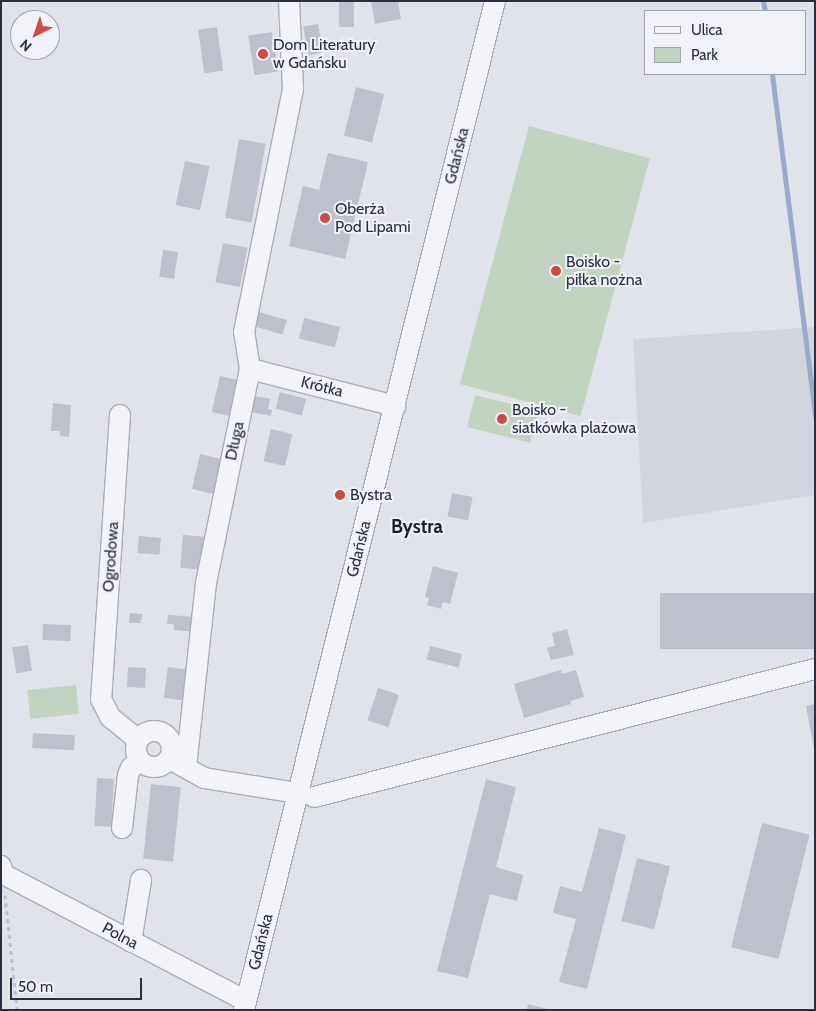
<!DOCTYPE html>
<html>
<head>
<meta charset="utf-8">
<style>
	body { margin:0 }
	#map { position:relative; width:816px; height:1011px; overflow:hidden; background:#e1e3ea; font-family:Cabin,sans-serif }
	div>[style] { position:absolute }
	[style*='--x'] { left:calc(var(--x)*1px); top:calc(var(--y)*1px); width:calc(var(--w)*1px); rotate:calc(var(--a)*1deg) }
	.built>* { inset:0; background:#d3d5de }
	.green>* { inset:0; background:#c3d3c2; transform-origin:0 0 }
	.stream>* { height:5px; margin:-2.5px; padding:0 2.5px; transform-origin:2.5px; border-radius:2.5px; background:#9caac9 }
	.building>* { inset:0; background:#bec1cc; transform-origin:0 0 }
	.path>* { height:3px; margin-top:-1.5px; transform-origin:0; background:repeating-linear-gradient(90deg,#bfc1c8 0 4px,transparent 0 8px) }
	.roads { filter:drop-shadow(1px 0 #aaadb7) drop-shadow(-1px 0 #aaadb7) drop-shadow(0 1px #aaadb7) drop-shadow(0 -1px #aaadb7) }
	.minor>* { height:20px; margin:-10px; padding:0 10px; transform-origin:10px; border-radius:10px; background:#f4f4f8 }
	.minor>.ring { margin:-10px; padding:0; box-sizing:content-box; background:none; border:20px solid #f4f4f8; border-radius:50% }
	.dots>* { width:14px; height:14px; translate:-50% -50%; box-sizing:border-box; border:2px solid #f0f2f7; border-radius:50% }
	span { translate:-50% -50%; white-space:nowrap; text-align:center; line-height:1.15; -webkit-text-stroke:4px #f0f2f7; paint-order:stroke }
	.poi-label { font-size:16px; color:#292e41 }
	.left { translate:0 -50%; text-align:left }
	.street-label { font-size:16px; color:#292e41 }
	.quarter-label { font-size:19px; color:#1b1f32; font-weight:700 }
	.frame { position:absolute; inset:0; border:2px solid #292e41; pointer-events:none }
	.legend { position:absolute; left:644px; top:10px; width:162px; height:65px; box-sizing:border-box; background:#f0f2f7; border:1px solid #a0a4ae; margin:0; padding:6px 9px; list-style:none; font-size:15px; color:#292e41 }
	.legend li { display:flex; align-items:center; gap:10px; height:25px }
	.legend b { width:25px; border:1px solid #a0a4ae }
	.north { position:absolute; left:10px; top:10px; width:50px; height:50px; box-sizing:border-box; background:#f0f2f7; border:1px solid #a0a4ae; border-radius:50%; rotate:221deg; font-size:14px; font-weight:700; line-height:20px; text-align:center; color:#292e41 }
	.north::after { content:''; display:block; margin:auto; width:18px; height:22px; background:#ce4a47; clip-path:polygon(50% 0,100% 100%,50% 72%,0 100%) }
	.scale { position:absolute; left:10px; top:978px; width:132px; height:22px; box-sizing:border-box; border:2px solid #292e41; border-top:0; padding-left:6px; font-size:15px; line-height:18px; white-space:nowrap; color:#292e41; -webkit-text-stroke:4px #f0f2f7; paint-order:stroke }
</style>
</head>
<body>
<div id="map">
	<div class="built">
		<div style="clip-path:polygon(815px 327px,815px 495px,643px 523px,633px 339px)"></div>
	</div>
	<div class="green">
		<div style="left:529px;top:126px;width:125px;height:267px;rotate:15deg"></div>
		<div style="left:475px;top:395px;width:65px;height:33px;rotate:14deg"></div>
		<div style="left:76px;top:685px;width:29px;height:49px;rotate:84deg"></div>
	</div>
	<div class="stream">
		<div style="--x:763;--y:1;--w:10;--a:79"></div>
		<div style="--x:772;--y:74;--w:345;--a:82.8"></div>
	</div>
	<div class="building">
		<div style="left:339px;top:1px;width:15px;height:26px"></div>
		<div style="clip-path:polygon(371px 1px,398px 1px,401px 19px,375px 24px)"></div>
		<div style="left:318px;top:24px;width:29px;height:15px;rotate:80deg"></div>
		<div style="left:217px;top:27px;width:44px;height:19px;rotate:82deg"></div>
		<div style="left:272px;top:32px;width:40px;height:24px;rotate:81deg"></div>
		<div style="left:356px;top:87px;width:29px;height:50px;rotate:14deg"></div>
		<div style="left:239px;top:139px;width:27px;height:80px;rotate:10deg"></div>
		<div style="clip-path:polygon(328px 153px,368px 162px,345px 259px,289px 246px,303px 186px,319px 190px)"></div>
		<div style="left:185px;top:161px;width:25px;height:45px;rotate:12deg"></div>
		<div style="left:223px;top:243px;width:25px;height:40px;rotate:11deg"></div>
		<div style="left:163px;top:250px;width:15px;height:27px;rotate:8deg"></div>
		<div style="left:255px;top:311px;width:33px;height:15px;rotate:16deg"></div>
		<div style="left:304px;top:318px;width:37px;height:21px;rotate:14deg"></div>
		<div style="left:220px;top:376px;width:18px;height:37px;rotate:13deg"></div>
		<div style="left:280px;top:392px;width:27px;height:17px;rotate:15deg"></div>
		<div style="clip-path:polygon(251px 395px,270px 399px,268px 409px,272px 410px,271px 416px,247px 411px)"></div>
		<div style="clip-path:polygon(53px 403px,71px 405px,69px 437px,60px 436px,60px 431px,51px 431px)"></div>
		<div style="left:271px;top:429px;width:22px;height:33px;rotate:13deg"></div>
		<div style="left:200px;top:454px;width:23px;height:36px;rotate:13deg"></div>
		<div style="left:452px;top:493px;width:21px;height:24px;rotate:11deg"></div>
		<div style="left:183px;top:535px;width:21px;height:33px;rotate:5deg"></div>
		<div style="left:139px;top:536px;width:22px;height:17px;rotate:5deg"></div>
		<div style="clip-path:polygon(433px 566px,458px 573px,450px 604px,443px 602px,441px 609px,427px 605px,429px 598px,425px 597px)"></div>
		<div style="left:815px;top:593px;width:56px;height:155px;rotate:90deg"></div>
		<div style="clip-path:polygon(130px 613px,143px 614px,140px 623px,129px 623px)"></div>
		<div style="clip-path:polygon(168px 615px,197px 617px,196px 632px,174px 630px,174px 624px,167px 624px)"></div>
		<div style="left:43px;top:624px;width:28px;height:16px;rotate:2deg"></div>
		<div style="clip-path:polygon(567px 629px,574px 655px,551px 660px,547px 648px,555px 646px,552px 633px)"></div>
		<div style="left:28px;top:645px;width:26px;height:16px;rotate:81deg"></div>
		<div style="left:430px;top:646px;width:33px;height:14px;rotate:14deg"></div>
		<div style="left:128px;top:667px;width:18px;height:20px;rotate:3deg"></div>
		<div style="left:168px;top:667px;width:22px;height:31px;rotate:8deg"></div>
		<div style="clip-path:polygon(561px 670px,562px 674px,576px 670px,584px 697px,570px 701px,571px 704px,524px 718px,514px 684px)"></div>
		<div style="left:378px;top:688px;width:22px;height:34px;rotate:18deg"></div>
		<div style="clip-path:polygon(815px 704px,815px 749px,814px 749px,806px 706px)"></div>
		<div style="left:33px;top:733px;width:42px;height:15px;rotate:3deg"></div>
		<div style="left:97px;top:778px;width:17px;height:48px;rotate:3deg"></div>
		<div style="clip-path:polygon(486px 779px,516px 787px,496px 867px,523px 875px,517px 901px,490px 894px,468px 978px,437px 971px)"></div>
		<div style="left:151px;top:784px;width:30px;height:75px;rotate:6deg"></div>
		<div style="left:762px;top:823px;width:49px;height:128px;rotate:14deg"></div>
		<div style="clip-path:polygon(599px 828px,626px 835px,587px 989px,559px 982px,576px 919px,553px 913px,560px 886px,582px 892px)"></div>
		<div style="left:637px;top:858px;width:34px;height:65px;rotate:14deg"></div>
		<div style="clip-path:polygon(528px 1004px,547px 1009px,547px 1010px,527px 1010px)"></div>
	</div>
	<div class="path">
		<div style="--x:5;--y:895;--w:116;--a:84"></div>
	</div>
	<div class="roads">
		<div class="minor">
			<div style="--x:250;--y:369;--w:150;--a:14.3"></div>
			<div style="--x:120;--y:415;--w:285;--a:93.8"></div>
			<div style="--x:101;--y:699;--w:20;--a:63"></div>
			<div style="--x:110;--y:717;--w:36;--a:39"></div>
			<div class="ring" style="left:136px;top:731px;width:16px;height:16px"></div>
			<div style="--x:170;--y:759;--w:39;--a:29"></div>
			<div style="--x:204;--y:778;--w:95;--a:9.1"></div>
			<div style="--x:186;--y:767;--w:185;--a:-83.8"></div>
			<div style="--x:206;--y:583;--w:218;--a:-78.4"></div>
			<div style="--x:250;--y:369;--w:37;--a:-99"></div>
			<div style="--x:244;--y:332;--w:248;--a:-78.6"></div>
			<div style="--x:293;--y:89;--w:88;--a:-92.6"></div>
			<div style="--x:314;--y:797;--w:517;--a:-14.33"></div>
			<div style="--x:122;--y:828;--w:53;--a:-83.5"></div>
			<div style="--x:128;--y:775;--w:8;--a:-67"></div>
			<div style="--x:131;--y:768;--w:11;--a:-38"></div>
			<div style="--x:1;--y:866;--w:8;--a:76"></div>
			<div style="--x:3;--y:874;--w:274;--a:27.6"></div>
			<div style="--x:131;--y:942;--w:63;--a:-80.8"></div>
			<div style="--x:244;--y:1010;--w:1040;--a:-76.03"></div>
		</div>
	</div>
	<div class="dots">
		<div style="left:263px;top:54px;background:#ce4a47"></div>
		<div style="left:325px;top:218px;background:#ce4a47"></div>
		<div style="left:556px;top:271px;background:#ce4a47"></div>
		<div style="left:502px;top:419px;background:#ce4a47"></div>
		<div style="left:340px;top:495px;background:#ce4a47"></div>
	</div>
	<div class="poi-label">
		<span class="left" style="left:273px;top:54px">Dom Literatury<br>w Gdańsku</span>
		<span class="left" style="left:335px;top:218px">Oberża<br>Pod Lipami</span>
		<span class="left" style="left:566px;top:271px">Boisko -<br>piłka nożna</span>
		<span class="left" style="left:512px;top:419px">Boisko -<br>siatkówka plażowa</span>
		<span class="left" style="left:350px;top:495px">Bystra</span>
	</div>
	<div class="street-label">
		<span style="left:457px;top:156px;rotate:-76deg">Gdańska</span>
		<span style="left:322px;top:387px;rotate:14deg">Krótka</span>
		<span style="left:235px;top:441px;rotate:-78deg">Długa</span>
		<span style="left:359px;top:549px;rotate:-76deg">Gdańska</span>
		<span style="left:111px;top:557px;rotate:-86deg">Ogrodowa</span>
		<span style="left:120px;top:936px;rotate:28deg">Polna</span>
		<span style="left:261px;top:942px;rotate:-76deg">Gdańska</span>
	</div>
	<div class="quarter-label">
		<span style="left:417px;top:527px">Bystra</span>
	</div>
	<div class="frame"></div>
	<ul class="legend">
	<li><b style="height:6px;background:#f4f4f8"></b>Ulica</li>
	<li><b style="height:14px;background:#c3d3c2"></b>Park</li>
	</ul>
	<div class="north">N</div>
	<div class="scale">50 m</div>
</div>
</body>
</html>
